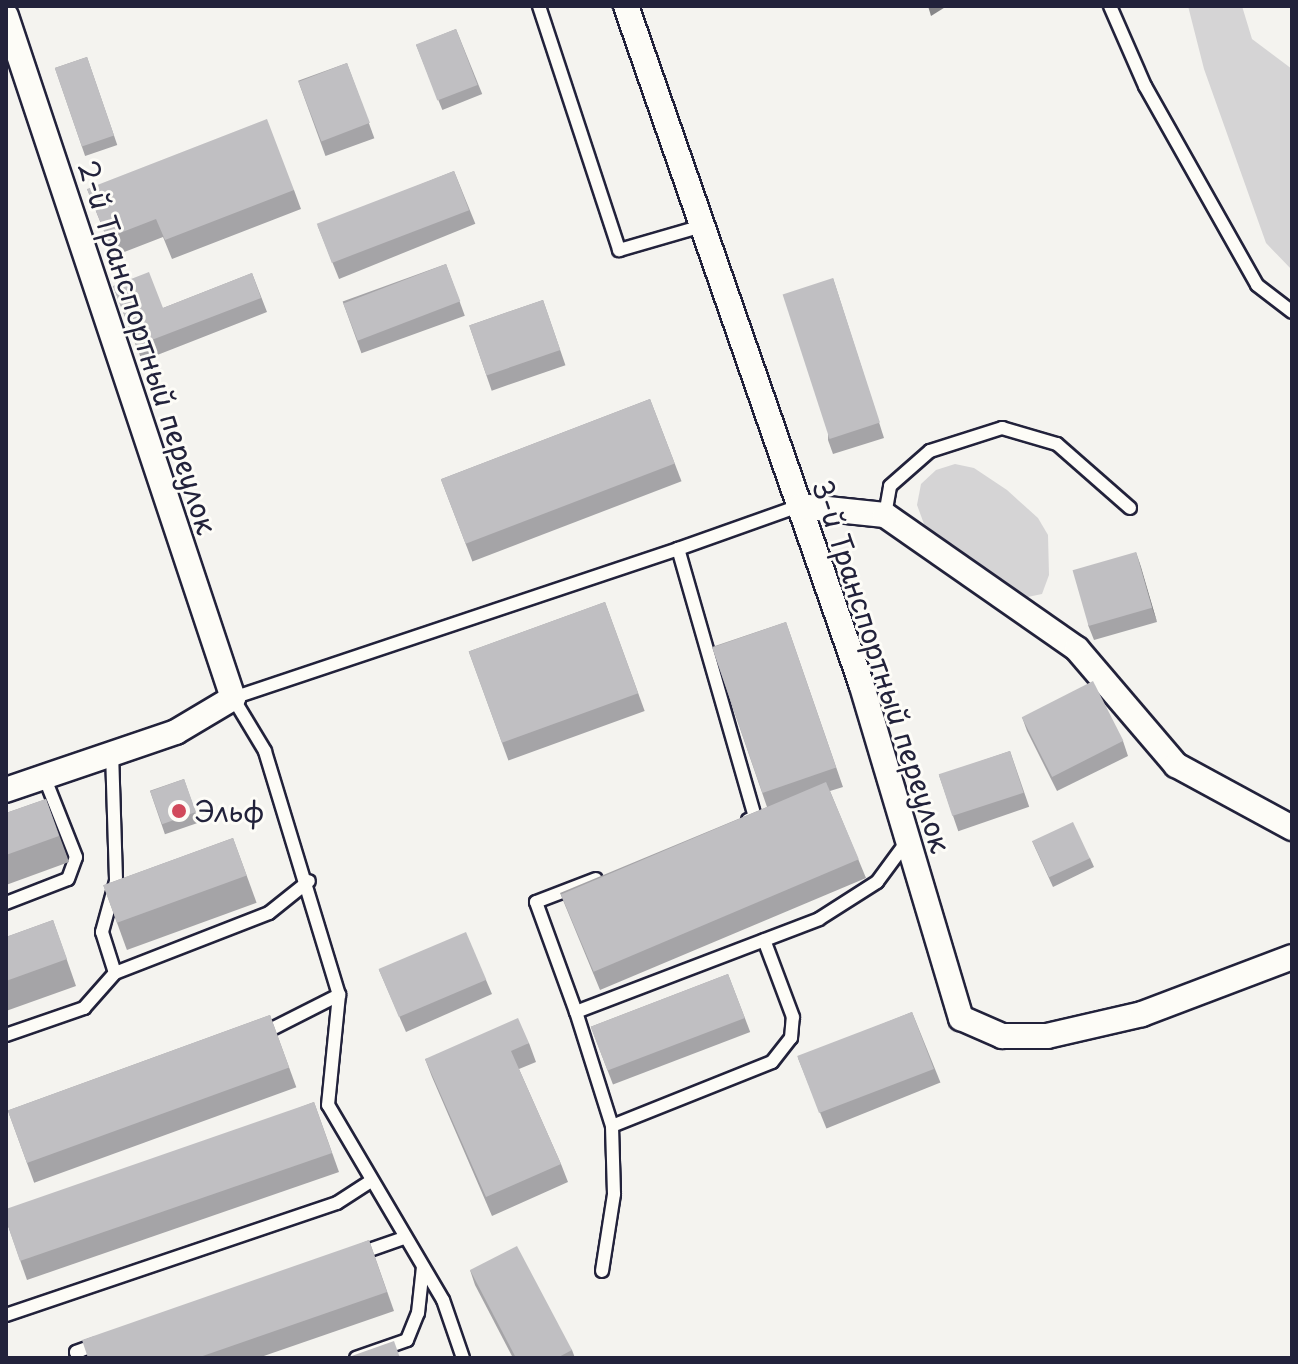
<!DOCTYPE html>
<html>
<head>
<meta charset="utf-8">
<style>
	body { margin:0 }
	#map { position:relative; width:1298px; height:1364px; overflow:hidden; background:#f4f3ef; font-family:"Playpen Sans",sans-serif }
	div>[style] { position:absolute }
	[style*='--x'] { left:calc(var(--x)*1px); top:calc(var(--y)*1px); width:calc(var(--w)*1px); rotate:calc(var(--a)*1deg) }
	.green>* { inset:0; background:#d5d4d5 }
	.roads { filter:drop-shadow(2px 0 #22223b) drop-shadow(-2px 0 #22223b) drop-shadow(0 2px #22223b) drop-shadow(0 -2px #22223b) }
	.lane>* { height:12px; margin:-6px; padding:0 6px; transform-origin:6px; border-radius:6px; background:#fdfcf7 }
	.street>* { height:24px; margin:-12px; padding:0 12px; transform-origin:12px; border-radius:12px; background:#fdfcf7 }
	.wall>* { inset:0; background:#a5a4a7; transform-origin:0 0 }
	.shaded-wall>* { inset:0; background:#868688 }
	.building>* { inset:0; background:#c0bfc2; transform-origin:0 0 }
	.dots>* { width:22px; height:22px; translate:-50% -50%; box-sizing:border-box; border:4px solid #fdfcf7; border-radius:50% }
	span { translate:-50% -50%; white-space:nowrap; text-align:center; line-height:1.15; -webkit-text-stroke:6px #fdfcf7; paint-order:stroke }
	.street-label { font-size:28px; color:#22223b }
	.poi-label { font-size:28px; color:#22223b }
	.left { translate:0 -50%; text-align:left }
	.frame { position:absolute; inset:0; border:8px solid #22223b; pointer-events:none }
</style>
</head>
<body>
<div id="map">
	<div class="green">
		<div style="clip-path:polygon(1188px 6px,1242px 6px,1252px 39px,1292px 69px,1292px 270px,1266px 243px,1204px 69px)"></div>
		<div style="clip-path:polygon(955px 464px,974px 468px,1007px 490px,1038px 518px,1048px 535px,1049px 575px,1042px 594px,1023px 598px,924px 524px,917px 505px,921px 484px,936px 470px)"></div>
	</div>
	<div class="roads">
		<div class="lane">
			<div style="--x:539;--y:6;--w:257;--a:71.8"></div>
			<div style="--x:619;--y:250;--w:86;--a:-16.1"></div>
			<div style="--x:1110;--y:6;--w:87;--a:66.4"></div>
			<div style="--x:1145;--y:86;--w:228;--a:60.6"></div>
			<div style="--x:1257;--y:285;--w:44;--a:37.6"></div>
			<div style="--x:885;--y:515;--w:29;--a:-80"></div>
			<div style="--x:890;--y:486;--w:53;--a:-41.2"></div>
			<div style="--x:930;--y:451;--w:76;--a:-17.7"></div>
			<div style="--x:1002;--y:428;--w:57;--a:16.2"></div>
			<div style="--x:1057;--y:444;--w:97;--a:41.2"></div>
			<div style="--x:112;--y:752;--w:129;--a:88.2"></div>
			<div style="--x:116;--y:881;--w:53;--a:105.4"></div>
			<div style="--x:102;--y:932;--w:43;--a:72.4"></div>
			<div style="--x:748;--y:820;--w:8;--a:-23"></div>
			<div style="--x:755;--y:817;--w:279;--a:-106"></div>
			<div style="--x:678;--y:549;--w:128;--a:-19.6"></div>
			<div style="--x:6;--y:903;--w:66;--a:-21.2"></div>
			<div style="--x:68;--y:879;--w:23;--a:-70"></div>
			<div style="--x:76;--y:857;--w:87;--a:-111.6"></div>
			<div style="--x:576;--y:1012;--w:117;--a:-110"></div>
			<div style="--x:536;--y:902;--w:64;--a:-21"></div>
			<div style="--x:6;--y:1035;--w:83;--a:-19.1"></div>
			<div style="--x:84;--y:1008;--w:47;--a:-48.5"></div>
			<div style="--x:115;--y:973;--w:165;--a:-21.3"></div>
			<div style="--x:269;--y:913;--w:51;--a:-38.7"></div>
			<div style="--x:260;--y:1035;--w:89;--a:-26.9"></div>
			<div style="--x:612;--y:1126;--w:172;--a:-21.8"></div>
			<div style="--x:772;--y:1062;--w:31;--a:-52"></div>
			<div style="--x:791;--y:1038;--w:21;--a:-85"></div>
			<div style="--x:793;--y:1017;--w:82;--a:-110.6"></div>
			<div style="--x:358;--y:1254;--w:49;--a:-19.2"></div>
			<div style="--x:602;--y:1271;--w:78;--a:-81.1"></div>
			<div style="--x:614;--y:1194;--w:68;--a:-91.7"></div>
			<div style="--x:612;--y:1126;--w:120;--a:-107.5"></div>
			<div style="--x:576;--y:1012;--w:260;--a:-20.9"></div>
			<div style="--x:819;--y:919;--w:69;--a:-32.5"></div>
			<div style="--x:877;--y:882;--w:52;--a:-53.6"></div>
			<div style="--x:6;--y:1315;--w:349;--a:-18.7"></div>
			<div style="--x:337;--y:1203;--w:40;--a:-32.9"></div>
			<div style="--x:78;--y:1358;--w:6;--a:-108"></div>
			<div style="--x:76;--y:1352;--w:23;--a:-20"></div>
			<div style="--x:356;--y:1358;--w:54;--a:-19.4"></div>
			<div style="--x:407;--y:1340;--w:29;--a:-68"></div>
			<div style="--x:418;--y:1313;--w:46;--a:-83.8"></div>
			<div style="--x:463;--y:1358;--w:61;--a:-109"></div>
			<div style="--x:443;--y:1300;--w:226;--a:-120.5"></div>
			<div style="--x:328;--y:1105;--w:111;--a:-84.3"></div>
			<div style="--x:339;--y:995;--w:255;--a:-106.9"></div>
			<div style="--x:265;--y:751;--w:62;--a:-121.1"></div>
			<div style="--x:233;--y:698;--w:469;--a:-18.5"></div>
		</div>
		<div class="street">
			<div style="--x:626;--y:6;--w:717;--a:70.86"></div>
			<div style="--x:861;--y:683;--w:350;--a:73.4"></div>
			<div style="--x:961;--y:1018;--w:45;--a:23.7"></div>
			<div style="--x:1002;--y:1036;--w:45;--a:0"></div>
			<div style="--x:1047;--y:1036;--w:98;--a:-13"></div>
			<div style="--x:1142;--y:1014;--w:160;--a:-20.8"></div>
			<div style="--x:6;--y:16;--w:719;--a:71.59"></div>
			<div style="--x:233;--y:698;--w:66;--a:149.2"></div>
			<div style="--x:176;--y:732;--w:180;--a:161.2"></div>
			<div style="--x:799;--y:506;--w:86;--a:6"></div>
			<div style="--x:885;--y:515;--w:234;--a:34.9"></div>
			<div style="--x:1077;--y:649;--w:153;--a:49.5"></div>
			<div style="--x:1176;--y:765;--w:132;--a:28.5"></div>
		</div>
	</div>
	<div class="wall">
		<div style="left:456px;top:29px;width:70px;height:43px;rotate:68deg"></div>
		<div style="left:87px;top:57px;width:93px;height:34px;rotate:71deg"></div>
		<div style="left:347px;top:63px;width:80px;height:52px;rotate:70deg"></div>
		<div style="left:454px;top:171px;width:57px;height:147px;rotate:68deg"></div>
		<div style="clip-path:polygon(87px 189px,294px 190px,301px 209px,172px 259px,163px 237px,114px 256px)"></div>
		<div style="left:446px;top:264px;width:55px;height:110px;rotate:70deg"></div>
		<div style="clip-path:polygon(252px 273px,267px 312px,142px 361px,113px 286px,163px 308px)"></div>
		<div style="clip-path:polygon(833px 278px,884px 438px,833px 454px,828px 440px)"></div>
		<div style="left:543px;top:300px;width:69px;height:78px;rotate:71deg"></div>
		<div style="left:650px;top:399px;width:88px;height:224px;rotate:69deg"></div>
		<div style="clip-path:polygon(1136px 552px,1157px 622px,1094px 640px,1088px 625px)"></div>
		<div style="left:605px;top:602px;width:116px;height:145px;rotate:70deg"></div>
		<div style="clip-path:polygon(786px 622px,843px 787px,830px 791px,866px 878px,600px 990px,560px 893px,767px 807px,712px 647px)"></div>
		<div style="clip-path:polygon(1022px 717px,1123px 741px,1128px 756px,1057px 791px,1027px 731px)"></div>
		<div style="left:1010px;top:751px;width:59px;height:75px;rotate:71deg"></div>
		<div style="left:184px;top:779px;width:46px;height:36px;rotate:71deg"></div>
		<div style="clip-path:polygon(46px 799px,69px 862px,6px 885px,6px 813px)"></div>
		<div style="left:233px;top:838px;width:69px;height:138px;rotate:70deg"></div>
		<div style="clip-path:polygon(1032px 841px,1090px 858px,1094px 867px,1053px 887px)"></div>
		<div style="clip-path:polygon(53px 920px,76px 986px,6px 1011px,6px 937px)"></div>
		<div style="clip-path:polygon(379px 970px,486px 980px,492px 994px,406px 1032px)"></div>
		<div style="left:728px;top:974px;width:62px;height:147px;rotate:69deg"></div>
		<div style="left:912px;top:1012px;width:76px;height:123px;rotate:68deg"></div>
		<div style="left:270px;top:1015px;width:77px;height:279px;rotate:70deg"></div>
		<div style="clip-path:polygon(529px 1043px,536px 1062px,519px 1069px,561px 1164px,568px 1182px,492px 1216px,432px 1077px,425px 1059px)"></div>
		<div style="clip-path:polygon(314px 1102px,339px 1172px,27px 1280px,6px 1220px)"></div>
		<div style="clip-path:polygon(369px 1240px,394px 1311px,258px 1358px,88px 1358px)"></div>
		<div style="clip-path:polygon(470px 1270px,572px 1350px,575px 1358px,513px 1358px,475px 1285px)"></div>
	</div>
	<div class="shaded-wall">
		<div style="clip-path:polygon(928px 6px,947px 6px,931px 16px)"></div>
		<div style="clip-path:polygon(1136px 552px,1141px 567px,1157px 622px,1152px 608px)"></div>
	</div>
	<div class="building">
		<div style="left:456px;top:29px;width:60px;height:43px;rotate:69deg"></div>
		<div style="left:87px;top:57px;width:83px;height:34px;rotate:71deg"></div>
		<div style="left:347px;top:63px;width:64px;height:52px;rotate:69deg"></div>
		<div style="clip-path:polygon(267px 119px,294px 190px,165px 240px,156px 219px,107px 238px,87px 189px)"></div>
		<div style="left:454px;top:171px;width:42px;height:147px;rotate:69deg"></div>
		<div style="left:446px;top:264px;width:40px;height:110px;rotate:69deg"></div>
		<div style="clip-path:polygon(149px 272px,163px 308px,252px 273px,261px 298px,136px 346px,113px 286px)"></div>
		<div style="left:833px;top:278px;width:152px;height:53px;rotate:72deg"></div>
		<div style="left:543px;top:300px;width:53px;height:78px;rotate:71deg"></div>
		<div style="left:650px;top:399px;width:69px;height:224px;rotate:69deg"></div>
		<div style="left:1136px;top:552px;width:58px;height:66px;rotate:74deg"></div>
		<div style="left:605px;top:602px;width:97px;height:145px;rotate:70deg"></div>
		<div style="left:786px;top:622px;width:154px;height:78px;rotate:71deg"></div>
		<div style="left:1093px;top:681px;width:67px;height:80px;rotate:63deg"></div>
		<div style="left:1010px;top:751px;width:44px;height:75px;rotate:72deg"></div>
		<div style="left:184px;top:779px;width:35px;height:36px;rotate:70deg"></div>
		<div style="left:826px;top:782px;width:84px;height:288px;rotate:67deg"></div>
		<div style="clip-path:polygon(46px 799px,59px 836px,6px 855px,6px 813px)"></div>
		<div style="left:1073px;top:822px;width:40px;height:45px;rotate:65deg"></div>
		<div style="left:233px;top:838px;width:40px;height:138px;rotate:70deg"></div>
		<div style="clip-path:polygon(53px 920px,67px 959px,6px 981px,6px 937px)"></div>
		<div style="left:466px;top:932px;width:52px;height:95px;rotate:67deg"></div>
		<div style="left:728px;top:974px;width:47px;height:147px;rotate:69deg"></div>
		<div style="left:912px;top:1012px;width:61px;height:123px;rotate:69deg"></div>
		<div style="left:270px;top:1015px;width:56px;height:279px;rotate:70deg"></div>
		<div style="clip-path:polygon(518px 1018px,529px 1043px,511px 1051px,561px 1164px,486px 1197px,425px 1059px)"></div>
		<div style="clip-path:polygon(314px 1102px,332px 1153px,20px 1261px,6px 1220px,6px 1209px)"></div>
		<div style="clip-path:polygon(369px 1240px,387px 1292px,197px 1358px,88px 1358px,82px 1340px)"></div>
		<div style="clip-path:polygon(517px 1246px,572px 1350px,557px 1358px,516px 1358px,470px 1270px)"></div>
		<div style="clip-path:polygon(394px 1341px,400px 1358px,346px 1358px)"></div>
	</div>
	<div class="dots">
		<div style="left:179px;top:811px;background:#d1495b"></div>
	</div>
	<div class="street-label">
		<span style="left:148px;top:347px;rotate:72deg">2-й Транспортный переулок</span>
		<span style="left:882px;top:666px;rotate:72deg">3-й Транспортный переулок</span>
	</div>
	<div class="poi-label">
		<span class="left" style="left:195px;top:811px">Эльф</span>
	</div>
	<div class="frame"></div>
</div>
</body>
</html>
